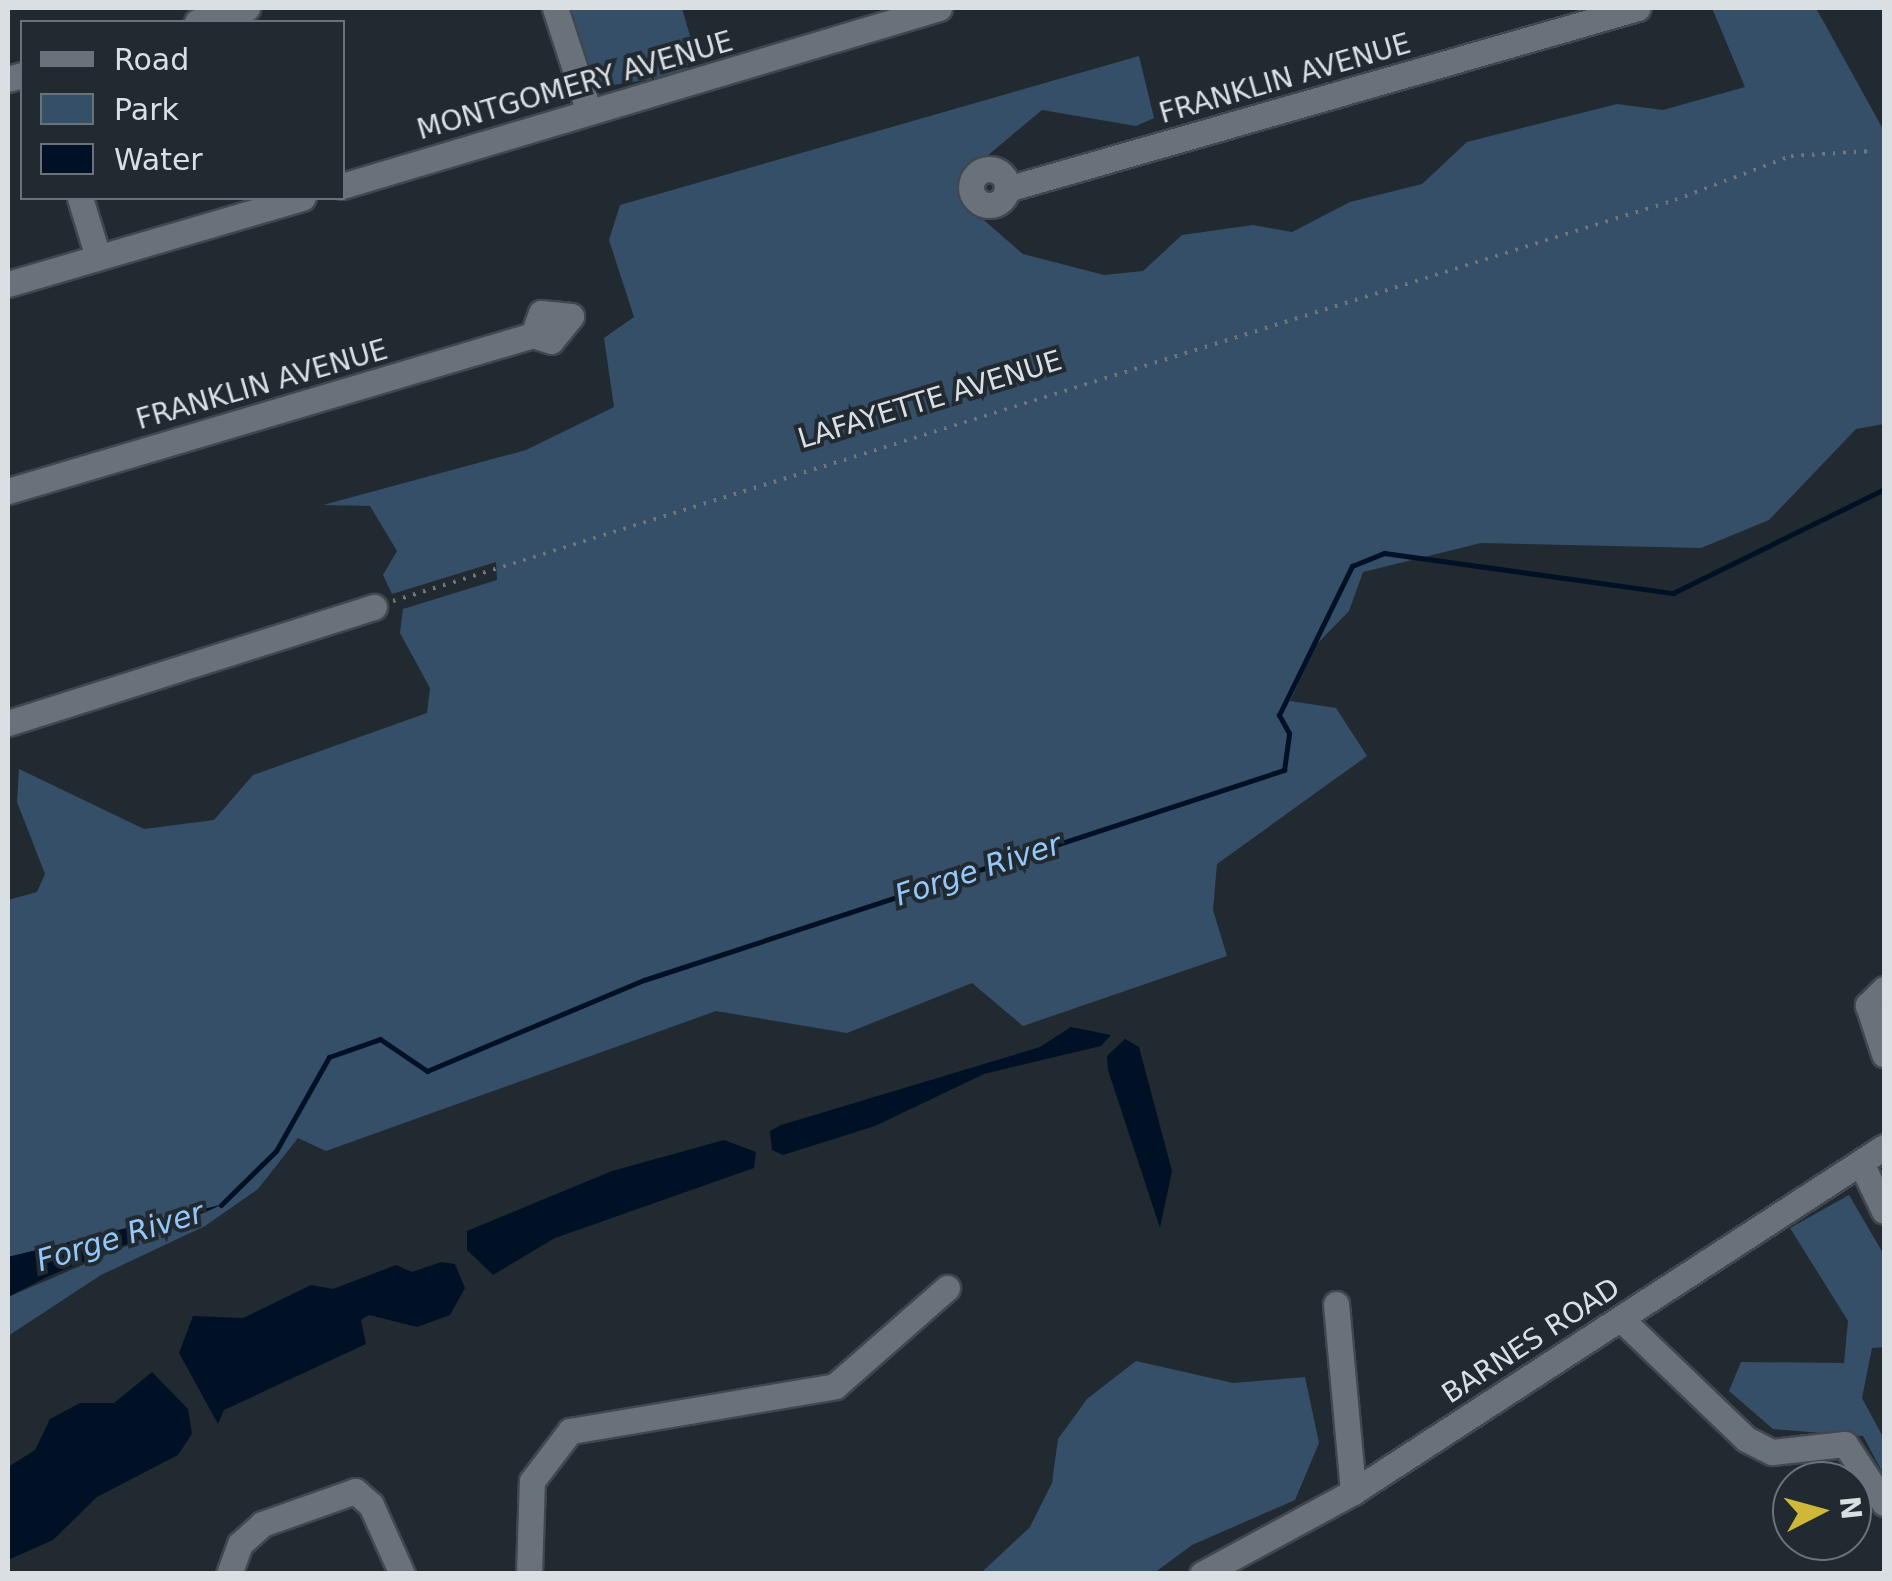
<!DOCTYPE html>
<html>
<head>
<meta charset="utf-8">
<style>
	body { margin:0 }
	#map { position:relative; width:1892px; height:1581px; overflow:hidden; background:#222a31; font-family:"DejaVu Sans",sans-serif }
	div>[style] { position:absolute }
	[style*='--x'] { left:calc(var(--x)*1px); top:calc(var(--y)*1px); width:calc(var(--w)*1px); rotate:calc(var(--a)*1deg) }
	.green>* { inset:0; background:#354f68 }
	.water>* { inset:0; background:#001125 }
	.stream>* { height:5px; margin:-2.5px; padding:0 2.5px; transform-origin:2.5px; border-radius:2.5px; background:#001125 }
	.path>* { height:4px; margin-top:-2px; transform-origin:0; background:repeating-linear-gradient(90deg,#70777d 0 2.5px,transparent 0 10.5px) }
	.roads { filter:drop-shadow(2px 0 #41474e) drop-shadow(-2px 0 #41474e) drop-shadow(0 2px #41474e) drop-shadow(0 -2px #41474e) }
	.minor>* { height:25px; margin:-12.5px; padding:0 12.5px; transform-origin:12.5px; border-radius:12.5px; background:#69727b }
	.minor>.ring { margin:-12.5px; padding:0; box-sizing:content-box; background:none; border:25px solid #69727b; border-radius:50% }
	span { translate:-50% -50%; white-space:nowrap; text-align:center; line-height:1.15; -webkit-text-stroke:8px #222a31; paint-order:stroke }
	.street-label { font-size:28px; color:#dadfe4 }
	.water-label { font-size:30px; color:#94c8fb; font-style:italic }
	.frame { position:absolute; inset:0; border:10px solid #dadfe4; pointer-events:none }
	.legend { position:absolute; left:20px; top:20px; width:325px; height:180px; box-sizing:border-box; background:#222a31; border:2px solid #6c7279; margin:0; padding:12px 18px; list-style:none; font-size:30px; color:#dadfe4 }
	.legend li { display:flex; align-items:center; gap:20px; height:50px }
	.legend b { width:50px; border:2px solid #6c7279 }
	.north { position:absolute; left:1772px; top:1461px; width:100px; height:100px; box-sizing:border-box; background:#222a31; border:2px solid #6c7279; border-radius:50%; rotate:84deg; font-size:28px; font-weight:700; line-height:40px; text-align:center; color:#dadfe4 }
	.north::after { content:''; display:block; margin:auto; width:35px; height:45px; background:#cfb837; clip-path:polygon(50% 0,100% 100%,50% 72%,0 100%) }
</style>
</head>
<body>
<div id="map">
	<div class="green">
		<div style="clip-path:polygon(566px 8px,682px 8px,692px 43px,686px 74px,606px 86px,590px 76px)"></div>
		<div style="clip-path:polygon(1712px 8px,1816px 8px,1884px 131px,1884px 424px,1856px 429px,1769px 520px,1701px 548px,1481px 543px,1363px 572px,1349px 611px,1316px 645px,1290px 701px,1336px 708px,1367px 756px,1217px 864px,1213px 910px,1227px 956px,1023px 1026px,972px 983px,847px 1033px,716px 1011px,326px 1151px,298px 1138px,258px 1189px,205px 1226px,101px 1275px,8px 1336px,8px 1297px,215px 1208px,8px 1257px,8px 900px,37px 892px,45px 874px,17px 802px,19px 769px,144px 829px,214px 820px,253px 775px,427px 713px,430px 688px,400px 633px,403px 609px,497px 580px,496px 562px,392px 594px,383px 575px,397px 551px,370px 506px,323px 505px,526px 450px,614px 407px,604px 338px,634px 317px,609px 240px,620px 205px,1139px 56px,1154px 118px,1136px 126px,1042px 110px,974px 167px,963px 202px,1023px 254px,1104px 275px,1143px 271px,1182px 235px,1253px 225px,1292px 232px,1350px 202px,1422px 184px,1467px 142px,1617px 104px,1663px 110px,1745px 87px)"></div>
		<div style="clip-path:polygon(1849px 1195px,1884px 1255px,1884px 1347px,1872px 1348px,1862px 1398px,1884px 1439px,1884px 1475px,1863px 1436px,1773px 1429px,1729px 1391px,1741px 1362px,1844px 1363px,1848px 1321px,1790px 1228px)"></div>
		<div style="clip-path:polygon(1136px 1361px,1233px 1383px,1305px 1377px,1319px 1443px,1295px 1500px,1192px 1545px,1154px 1573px,981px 1573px,1030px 1527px,1052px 1483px,1058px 1439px,1087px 1399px)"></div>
	</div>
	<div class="water">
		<div style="clip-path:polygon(1071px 1027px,1111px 1035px,1101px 1046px,984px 1074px,875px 1126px,783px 1155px,772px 1150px,770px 1131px,781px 1125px,1040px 1047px)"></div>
		<div style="clip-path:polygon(1125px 1039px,1139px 1047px,1172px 1171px,1160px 1228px,1108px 1070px,1107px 1056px)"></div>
		<div style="clip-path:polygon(724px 1140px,756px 1152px,754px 1168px,555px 1238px,493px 1275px,467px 1250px,467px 1231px,612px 1171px)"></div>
		<div style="clip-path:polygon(224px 1204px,49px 1276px,8px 1297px,8px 1257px)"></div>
		<div style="clip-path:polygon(441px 1262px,455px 1264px,465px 1288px,450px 1315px,417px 1327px,369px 1315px,361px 1320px,366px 1344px,224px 1410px,218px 1424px,179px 1353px,193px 1316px,243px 1318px,311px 1285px,333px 1289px,396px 1265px,412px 1272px)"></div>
		<div style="clip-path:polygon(152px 1372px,188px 1409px,192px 1434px,178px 1455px,97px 1497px,53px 1540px,8px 1560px,8px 1467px,35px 1450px,50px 1419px,80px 1403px,114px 1403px)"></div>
	</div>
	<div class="stream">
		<div style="--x:221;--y:1205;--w:77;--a:-44.5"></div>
		<div style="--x:276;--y:1151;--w:108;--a:-60.6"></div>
		<div style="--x:329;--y:1057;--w:54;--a:-19.4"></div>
		<div style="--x:380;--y:1039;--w:57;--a:34.2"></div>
		<div style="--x:427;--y:1071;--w:235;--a:-22.8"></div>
		<div style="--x:644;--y:980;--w:674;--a:-18.17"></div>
		<div style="--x:1284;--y:770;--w:37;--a:-82"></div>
		<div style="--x:1289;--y:733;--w:21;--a:-119"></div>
		<div style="--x:1279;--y:715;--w:166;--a:-63.9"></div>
		<div style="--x:1352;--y:566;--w:35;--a:-22"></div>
		<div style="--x:1384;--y:553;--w:292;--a:7.9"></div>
		<div style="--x:1673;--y:593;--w:235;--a:-26.2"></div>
	</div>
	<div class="path">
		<div style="--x:393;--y:601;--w:1343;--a:-17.37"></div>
		<div style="--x:1675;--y:200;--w:124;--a:-20.8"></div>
		<div style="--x:1791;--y:156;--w:80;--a:-3.6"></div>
	</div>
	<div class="roads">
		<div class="minor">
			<div style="--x:555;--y:8;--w:109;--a:71.9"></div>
			<div style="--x:197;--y:22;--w:52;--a:-15.6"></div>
			<div style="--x:8;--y:79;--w:15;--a:-16"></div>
			<div class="ring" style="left:971px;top:169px;width:11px;height:11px"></div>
			<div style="--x:342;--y:186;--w:623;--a:-16.6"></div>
			<div style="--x:1007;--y:189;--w:656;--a:-16.01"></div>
			<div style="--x:80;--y:198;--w:62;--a:73"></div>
			<div style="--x:8;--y:284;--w:307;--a:-16.3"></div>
			<div style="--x:8;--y:491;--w:548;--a:-16.55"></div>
			<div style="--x:533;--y:335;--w:19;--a:18"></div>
			<div style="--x:551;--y:341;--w:32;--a:-51"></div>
			<div style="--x:571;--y:316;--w:30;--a:-174"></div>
			<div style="--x:541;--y:313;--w:23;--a:110"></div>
			<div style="--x:8;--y:723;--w:384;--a:-17.6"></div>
			<div style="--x:1884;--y:989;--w:23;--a:135"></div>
			<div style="--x:1868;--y:1005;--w:52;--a:71.9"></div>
			<div style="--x:1861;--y:1163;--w:53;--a:64.4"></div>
			<div style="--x:1336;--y:1304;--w:189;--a:84.8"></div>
			<div style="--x:1621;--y:1319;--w:173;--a:43.8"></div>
			<div style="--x:1746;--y:1439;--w:29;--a:27"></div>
			<div style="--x:1772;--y:1452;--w:73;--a:-6.3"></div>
			<div style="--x:1845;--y:1444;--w:71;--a:56.5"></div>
			<div style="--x:229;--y:1574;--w:32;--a:-70"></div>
			<div style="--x:240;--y:1544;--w:30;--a:-42"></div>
			<div style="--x:262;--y:1524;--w:99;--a:-19.5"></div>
			<div style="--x:355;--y:1491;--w:21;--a:41"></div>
			<div style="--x:371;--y:1505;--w:76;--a:65.8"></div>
			<div style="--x:529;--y:1574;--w:93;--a:-88.2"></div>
			<div style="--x:532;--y:1481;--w:63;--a:-52.8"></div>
			<div style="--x:570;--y:1431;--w:269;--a:-9.6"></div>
			<div style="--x:835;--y:1386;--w:149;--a:-41.2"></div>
			<div style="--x:1202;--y:1574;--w:172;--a:-28.5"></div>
			<div style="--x:1353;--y:1492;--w:633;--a:-33.01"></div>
		</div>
	</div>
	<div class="street-label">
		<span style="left:1285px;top:79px;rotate:-16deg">FRANKLIN AVENUE</span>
		<span style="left:575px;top:86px;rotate:-16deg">MONTGOMERY AVENUE</span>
		<span style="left:262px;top:385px;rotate:-16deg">FRANKLIN AVENUE</span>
		<span style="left:930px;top:400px;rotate:-17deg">LAFAYETTE AVENUE</span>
		<span style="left:1531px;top:1341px;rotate:-33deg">BARNES ROAD</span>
	</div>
	<div class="water-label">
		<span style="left:978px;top:870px;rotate:-18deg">Forge River</span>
		<span style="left:120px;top:1237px;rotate:-17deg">Forge River</span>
	</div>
	<div class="frame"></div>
	<ul class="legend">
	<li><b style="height:12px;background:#69727b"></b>Road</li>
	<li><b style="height:28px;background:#354f68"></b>Park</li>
	<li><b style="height:28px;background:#001125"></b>Water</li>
	</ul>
	<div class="north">N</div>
</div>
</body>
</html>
